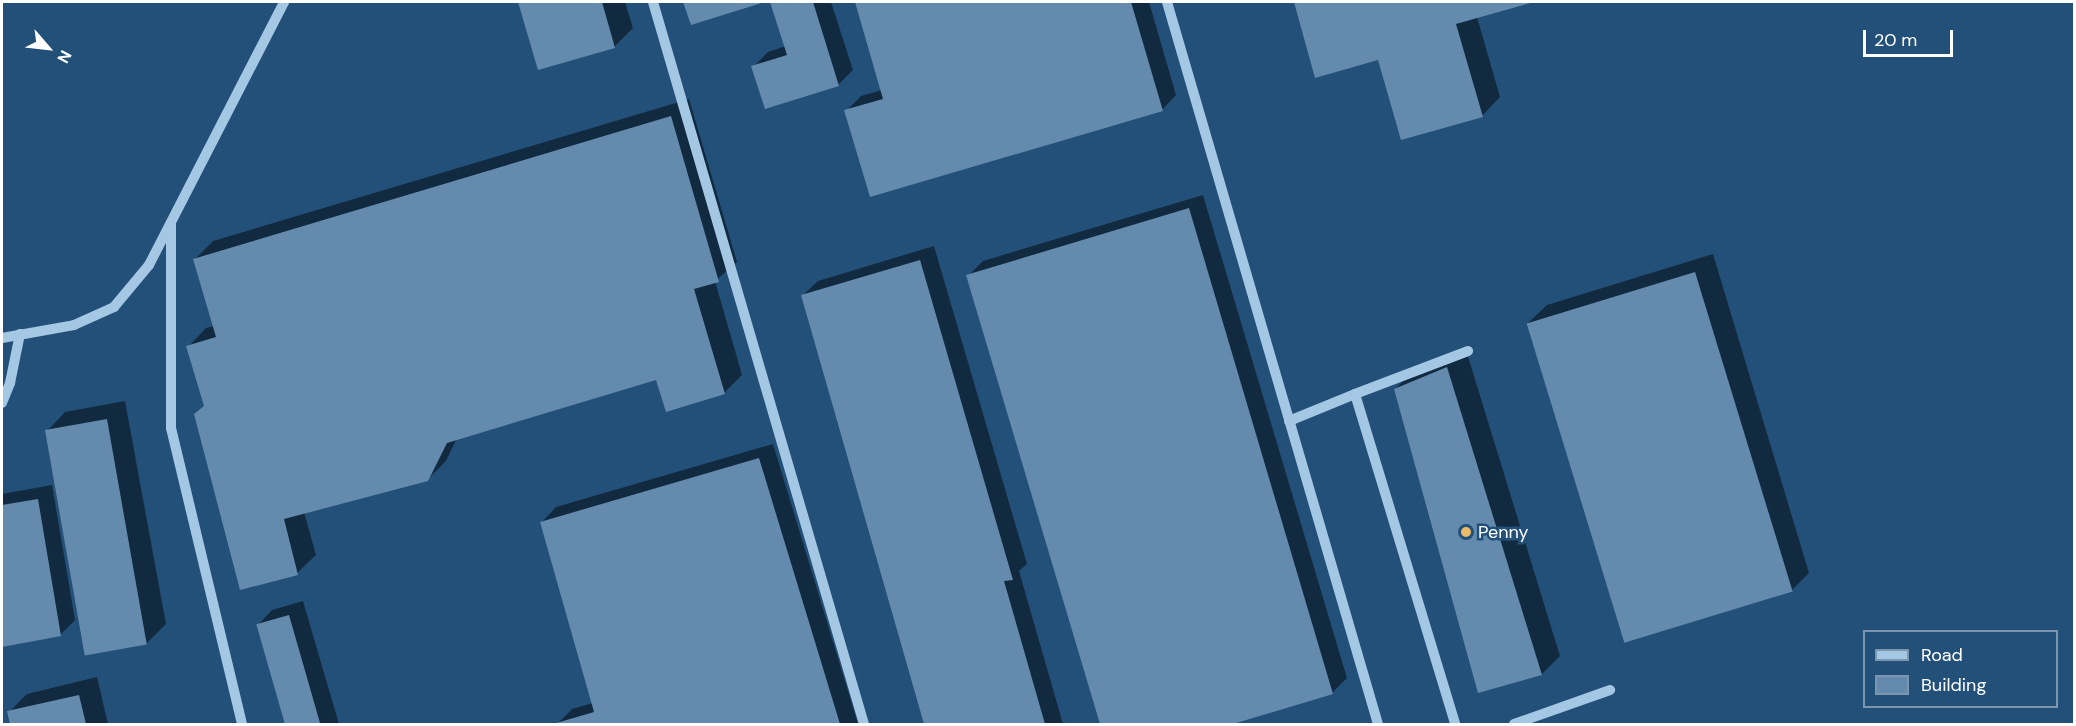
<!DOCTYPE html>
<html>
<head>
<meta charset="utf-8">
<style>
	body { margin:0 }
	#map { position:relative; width:2076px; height:726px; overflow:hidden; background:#235078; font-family:"DM Sans",sans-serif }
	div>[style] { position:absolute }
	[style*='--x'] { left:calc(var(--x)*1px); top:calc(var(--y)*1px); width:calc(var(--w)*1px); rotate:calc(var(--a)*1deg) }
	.shadow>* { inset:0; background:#0007 }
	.building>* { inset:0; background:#648bae; transform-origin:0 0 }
	.minor>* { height:10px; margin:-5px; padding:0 5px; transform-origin:5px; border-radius:5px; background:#a4c7e4 }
	.dots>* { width:16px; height:16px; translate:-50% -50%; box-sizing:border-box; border:3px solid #235078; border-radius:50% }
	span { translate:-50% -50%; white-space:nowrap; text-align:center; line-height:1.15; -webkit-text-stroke:5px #235078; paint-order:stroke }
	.poi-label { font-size:18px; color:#fff }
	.left { translate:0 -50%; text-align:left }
	.frame { position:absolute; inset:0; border:3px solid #fff; pointer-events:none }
	.legend { position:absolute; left:1863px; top:630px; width:195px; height:78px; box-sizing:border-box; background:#235078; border:2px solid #7b96ae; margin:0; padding:8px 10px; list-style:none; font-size:18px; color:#fff }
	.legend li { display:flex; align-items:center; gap:12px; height:30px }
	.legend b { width:30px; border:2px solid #7b96ae }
	.north { position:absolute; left:18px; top:18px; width:60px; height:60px; -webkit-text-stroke:4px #235078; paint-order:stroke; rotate:118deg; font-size:16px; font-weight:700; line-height:24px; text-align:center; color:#fff }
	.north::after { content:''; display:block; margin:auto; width:21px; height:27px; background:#fff; clip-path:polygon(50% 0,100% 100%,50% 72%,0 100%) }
	.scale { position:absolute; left:1863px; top:30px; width:90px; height:27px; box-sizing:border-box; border:3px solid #fff; border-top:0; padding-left:8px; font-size:18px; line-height:21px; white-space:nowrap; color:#fff; -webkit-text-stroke:4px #235078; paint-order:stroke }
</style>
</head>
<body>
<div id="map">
	<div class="shadow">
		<div style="clip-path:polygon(520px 2px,625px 2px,633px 28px,615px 46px,539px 68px)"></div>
		<div style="clip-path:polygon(685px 2px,761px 2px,692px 23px)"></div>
		<div style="clip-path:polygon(772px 2px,831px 2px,853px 70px,838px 85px,753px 67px,768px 52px,786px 46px)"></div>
		<div style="clip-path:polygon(857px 2px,1149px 2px,1176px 95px,1162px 110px,846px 111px,861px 96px,882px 90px)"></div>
		<div style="clip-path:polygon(1295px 2px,1531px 2px,1477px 17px,1500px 97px,1482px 116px,1379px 58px,1316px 76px)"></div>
		<div style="clip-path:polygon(689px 99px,737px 262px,715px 281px,742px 375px,724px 393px,657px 378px,457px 438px,446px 461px,427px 480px,304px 512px,316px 555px,297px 573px,205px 405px,188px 347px,206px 328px,214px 326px,194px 260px,213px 241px)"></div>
		<div style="clip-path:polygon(1203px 195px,1347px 678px,1332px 693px,1227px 724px,1101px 724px,968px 276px,983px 261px)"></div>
		<div style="clip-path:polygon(934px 246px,1027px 564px,1019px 571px,1063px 724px,925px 724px,803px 295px,818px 281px)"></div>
		<div style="clip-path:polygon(1713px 254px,1809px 573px,1791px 591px,1528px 323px,1547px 305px)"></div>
		<div style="clip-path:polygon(1466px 350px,1560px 656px,1542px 674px,1479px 691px,1395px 389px,1414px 371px)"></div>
		<div style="clip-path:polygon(125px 401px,166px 624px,147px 643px,47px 431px,65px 412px)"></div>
		<div style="clip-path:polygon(773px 444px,858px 724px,557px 724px,572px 709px,593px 703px,542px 522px,556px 507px)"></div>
		<div style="clip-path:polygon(52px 485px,75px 620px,60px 635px,2px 645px,2px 494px)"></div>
		<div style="clip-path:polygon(303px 601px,339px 724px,286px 724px,258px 625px,272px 610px)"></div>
		<div style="clip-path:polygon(97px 677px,108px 724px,12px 724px,9px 712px,27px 694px)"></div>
	</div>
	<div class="building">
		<div style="clip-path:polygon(518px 2px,602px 2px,615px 48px,538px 70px)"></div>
		<div style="clip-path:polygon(683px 2px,765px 2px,691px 25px)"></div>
		<div style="clip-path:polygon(770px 2px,813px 2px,839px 86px,765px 109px,751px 66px,787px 55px)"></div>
		<div style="clip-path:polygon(855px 2px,1131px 2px,1163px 111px,870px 197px,844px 110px,883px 99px)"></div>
		<div style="clip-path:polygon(1294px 2px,1534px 2px,1456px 24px,1483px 117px,1401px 140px,1378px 60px,1315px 78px)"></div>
		<div style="clip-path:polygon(671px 116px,719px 282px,694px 289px,725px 394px,666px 412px,656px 380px,447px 443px,428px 481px,284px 519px,298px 575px,240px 590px,194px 414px,204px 406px,186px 346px,216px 337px,193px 259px)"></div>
		<div style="clip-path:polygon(1189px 208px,1333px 694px,1233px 724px,1100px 724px,966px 275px)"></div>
		<div style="clip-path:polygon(920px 260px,1013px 580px,1004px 581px,1045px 724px,924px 724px,801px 295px)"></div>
		<div style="left:1695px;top:272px;width:334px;height:176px;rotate:73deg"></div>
		<div style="clip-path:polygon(1447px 367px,1542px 675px,1478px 693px,1394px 389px)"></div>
		<div style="left:107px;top:419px;width:229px;height:63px;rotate:80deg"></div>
		<div style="clip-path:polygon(759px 458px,840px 724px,553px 724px,594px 712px,540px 522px)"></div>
		<div style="clip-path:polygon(38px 499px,61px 636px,2px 647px,2px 505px)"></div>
		<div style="left:289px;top:615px;width:113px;height:34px;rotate:74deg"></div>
		<div style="clip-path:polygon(79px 695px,86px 724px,10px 724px,7px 711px)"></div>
	</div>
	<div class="minor">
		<div style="--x:653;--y:2;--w:752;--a:73.71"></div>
		<div style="--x:1167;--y:2;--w:752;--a:73.71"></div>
		<div style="--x:171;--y:223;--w:205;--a:90"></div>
		<div style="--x:171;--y:428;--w:304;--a:76.5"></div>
		<div style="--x:2;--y:338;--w:73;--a:-10.2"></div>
		<div style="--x:74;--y:325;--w:44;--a:-24.2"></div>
		<div style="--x:114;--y:307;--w:55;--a:-50.2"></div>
		<div style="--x:149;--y:265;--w:296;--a:-62.8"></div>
		<div style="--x:1355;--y:394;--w:121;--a:-20.8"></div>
		<div style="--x:2;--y:403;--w:22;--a:-68"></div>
		<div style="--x:10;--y:383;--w:50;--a:-78.5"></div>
		<div style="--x:1289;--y:421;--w:71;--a:-22.2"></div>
		<div style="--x:1355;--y:394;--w:345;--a:73.1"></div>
		<div style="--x:1514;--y:724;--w:102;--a:-19.5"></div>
	</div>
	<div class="dots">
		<div style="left:1466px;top:532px;background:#eebc68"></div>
	</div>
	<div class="poi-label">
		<span class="left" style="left:1478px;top:532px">Penny</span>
	</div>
	<div class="frame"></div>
	<ul class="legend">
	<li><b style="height:8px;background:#a4c7e4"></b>Road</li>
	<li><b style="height:16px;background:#648bae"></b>Building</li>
	</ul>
	<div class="north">N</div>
	<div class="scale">20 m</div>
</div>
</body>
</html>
